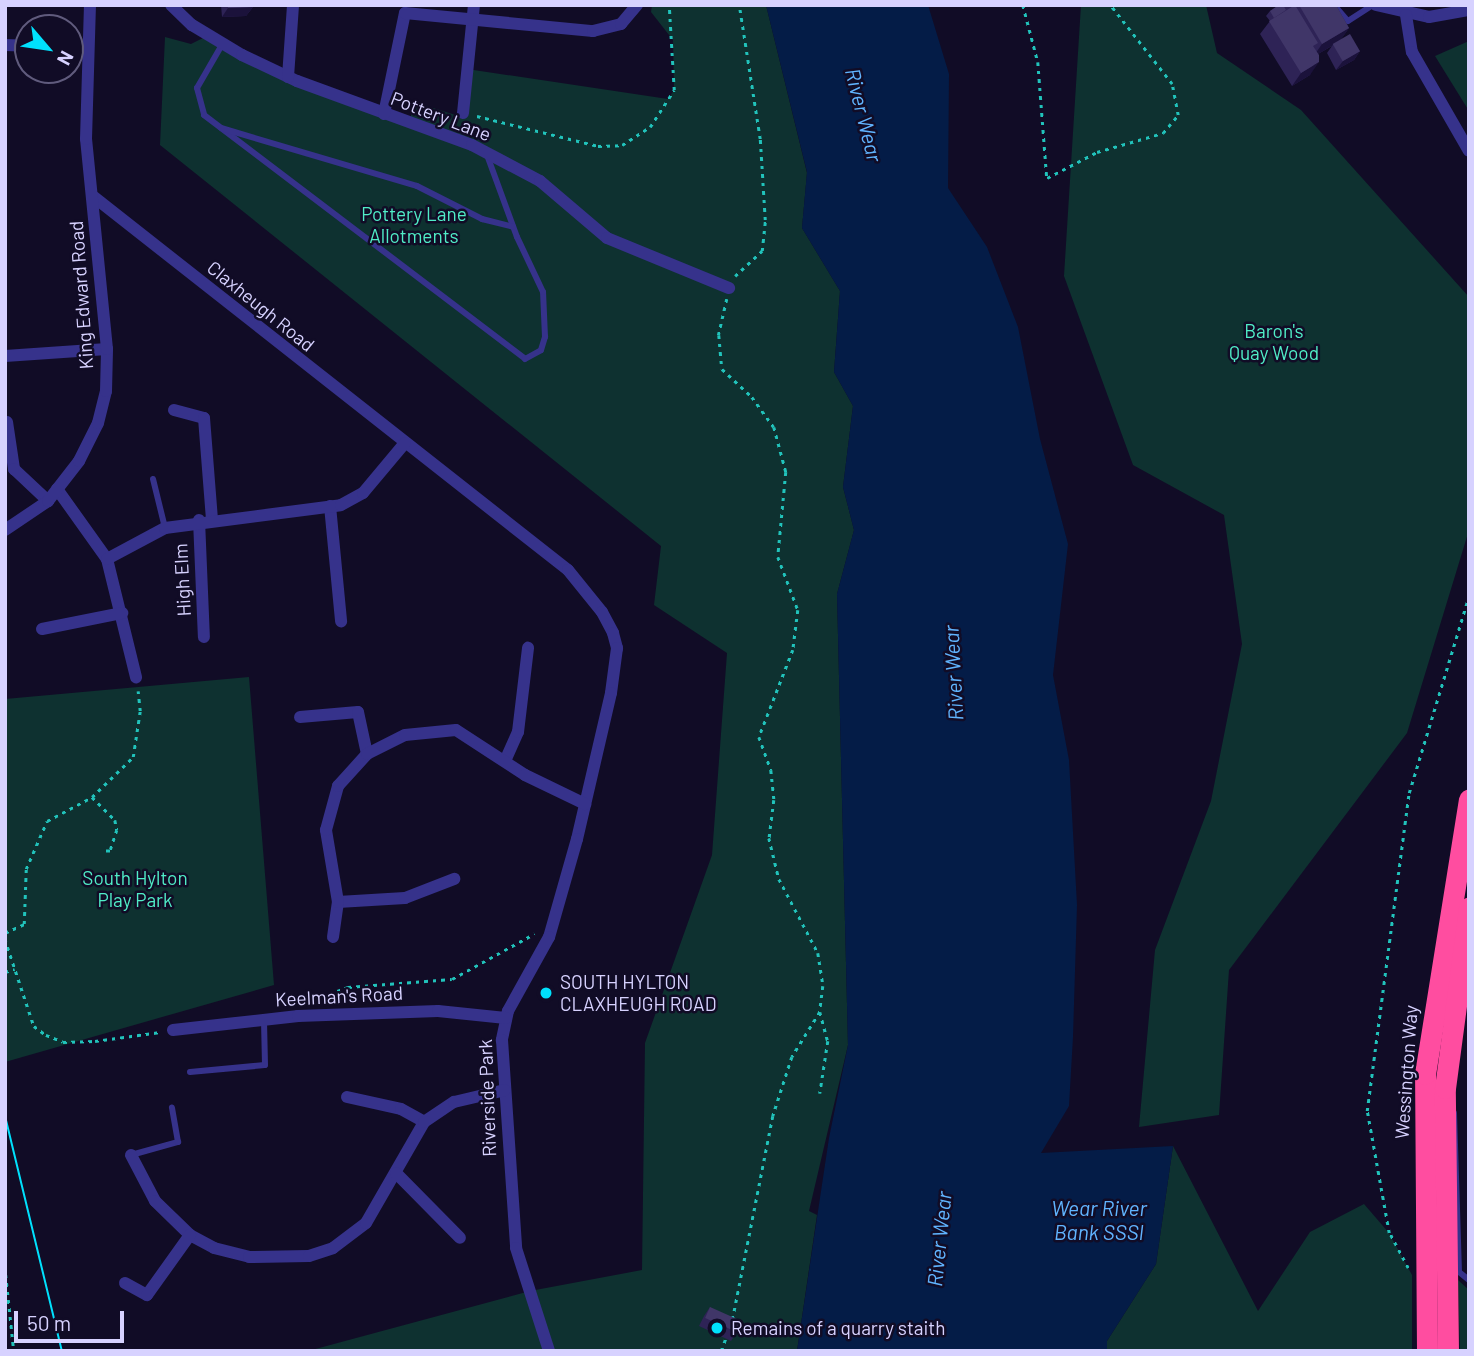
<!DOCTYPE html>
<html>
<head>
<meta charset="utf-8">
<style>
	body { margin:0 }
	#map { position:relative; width:1474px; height:1356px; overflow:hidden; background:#110c26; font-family:Barlow,sans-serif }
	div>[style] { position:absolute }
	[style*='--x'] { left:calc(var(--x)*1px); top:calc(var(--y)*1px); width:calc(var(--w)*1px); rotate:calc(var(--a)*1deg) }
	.green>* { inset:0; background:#0e3130 }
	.water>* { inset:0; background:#041c47 }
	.path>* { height:2.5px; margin-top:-1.25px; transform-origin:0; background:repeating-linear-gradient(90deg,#21c3bb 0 3.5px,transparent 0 8.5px) }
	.lane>* { height:6px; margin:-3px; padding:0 3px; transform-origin:3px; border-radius:3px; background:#36328b }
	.street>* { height:12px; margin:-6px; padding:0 6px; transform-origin:6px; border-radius:6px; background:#36328b }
	.highway>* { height:21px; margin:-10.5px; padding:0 10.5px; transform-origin:10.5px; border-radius:10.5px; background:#ff4da0 }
	.tram>* { height:2px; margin:-1px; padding:0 1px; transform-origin:1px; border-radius:1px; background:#00e1fd }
	.wall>* { inset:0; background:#2e2356 }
	.shaded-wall>* { inset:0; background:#1b123b }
	.building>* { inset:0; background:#403668; transform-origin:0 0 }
	.dots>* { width:19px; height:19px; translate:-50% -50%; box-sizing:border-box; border:4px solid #110c26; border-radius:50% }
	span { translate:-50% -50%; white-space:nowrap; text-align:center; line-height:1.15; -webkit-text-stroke:5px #110c26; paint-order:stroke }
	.street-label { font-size:19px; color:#d7d2ff }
	.park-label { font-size:19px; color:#50edc7 }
	.poi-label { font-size:19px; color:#d7d2ff }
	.left { translate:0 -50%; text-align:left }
	.water-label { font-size:21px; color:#60b4ff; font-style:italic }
	.frame { position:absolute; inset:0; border:7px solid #d7d2ff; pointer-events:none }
	.north { position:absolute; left:14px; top:14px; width:70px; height:70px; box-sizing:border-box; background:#110c26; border:2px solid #605b7d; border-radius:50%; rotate:119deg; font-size:19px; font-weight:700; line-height:28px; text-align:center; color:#d7d2ff }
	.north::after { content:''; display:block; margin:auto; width:24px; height:32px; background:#00e1fd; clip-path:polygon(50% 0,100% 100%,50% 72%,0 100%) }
	.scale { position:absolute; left:14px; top:1311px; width:110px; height:32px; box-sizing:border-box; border:4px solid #d7d2ff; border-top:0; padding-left:9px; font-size:21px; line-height:24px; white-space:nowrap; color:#d7d2ff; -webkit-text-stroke:5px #110c26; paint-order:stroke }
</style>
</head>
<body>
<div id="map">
	<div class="green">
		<div style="clip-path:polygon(652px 5px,766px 5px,807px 173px,802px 228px,840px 291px,834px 372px,853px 406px,843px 487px,854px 530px,837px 594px,848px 1045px,809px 1211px,817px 1215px,797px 1351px,308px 1351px,530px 1291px,642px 1270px,645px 1043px,712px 855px,727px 653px,654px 605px,661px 546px,160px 145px,165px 37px,191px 44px,209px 35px,242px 55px,411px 123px,411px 101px,462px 117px,467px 69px,668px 99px,674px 90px,673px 40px,651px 12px)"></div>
		<div style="clip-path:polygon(1081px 5px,1206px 5px,1217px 53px,1301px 110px,1469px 297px,1469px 530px,1407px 733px,1229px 970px,1219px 1115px,1139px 1127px,1155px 950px,1211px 801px,1242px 644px,1224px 515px,1133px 465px,1064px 276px)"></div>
		<div style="clip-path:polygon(1469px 41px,1469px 111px,1435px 56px)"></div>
		<div style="clip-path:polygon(249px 677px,274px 985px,5px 1062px,5px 699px)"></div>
		<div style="clip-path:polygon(1173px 1146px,1258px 1311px,1310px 1232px,1364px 1204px,1389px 1233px,1412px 1275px,1412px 1351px,1107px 1351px,1107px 1341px,1156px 1264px)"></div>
		<div style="clip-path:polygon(1458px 1280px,1469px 1290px,1469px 1351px,1460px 1351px)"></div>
	</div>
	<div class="water">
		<div style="clip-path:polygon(766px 5px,928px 5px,949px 74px,948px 188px,987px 247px,1018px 327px,1040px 439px,1068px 544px,1053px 675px,1069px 760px,1077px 905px,1073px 1037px,1069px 1106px,1041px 1153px,1173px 1146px,1156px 1264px,1107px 1341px,1107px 1351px,797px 1351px,829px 1138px,848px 1045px,837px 594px,854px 530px,843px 487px,853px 406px,834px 372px,840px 291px,802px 228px,807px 172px)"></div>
	</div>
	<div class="path">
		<div style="--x:1023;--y:5;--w:59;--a:75.3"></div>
		<div style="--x:1038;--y:62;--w:116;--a:85.6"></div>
		<div style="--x:1047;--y:178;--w:56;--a:-27.5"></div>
		<div style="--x:1097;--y:152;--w:69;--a:-16.1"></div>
		<div style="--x:1163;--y:133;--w:23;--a:-50"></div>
		<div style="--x:1178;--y:115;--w:32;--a:-101"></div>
		<div style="--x:1172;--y:84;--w:100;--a:-128.1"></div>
		<div style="--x:477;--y:116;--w:125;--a:13.9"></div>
		<div style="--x:598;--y:146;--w:24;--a:-2"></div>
		<div style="--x:622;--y:145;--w:33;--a:-33"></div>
		<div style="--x:650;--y:127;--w:44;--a:-57"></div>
		<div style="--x:674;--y:90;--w:85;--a:-93.4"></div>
		<div style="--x:735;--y:276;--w:37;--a:-43"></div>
		<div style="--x:762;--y:251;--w:31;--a:-84"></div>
		<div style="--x:765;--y:220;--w:81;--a:-93.5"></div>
		<div style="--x:760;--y:139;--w:136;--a:-98.9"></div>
		<div style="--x:727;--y:299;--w:37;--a:103"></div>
		<div style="--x:719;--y:335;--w:34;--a:85"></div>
		<div style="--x:722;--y:369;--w:41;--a:43"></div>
		<div style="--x:752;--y:397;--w:37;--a:54"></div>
		<div style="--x:774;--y:427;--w:47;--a:75.1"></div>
		<div style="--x:786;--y:472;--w:85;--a:95.4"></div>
		<div style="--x:778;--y:557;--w:57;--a:69.3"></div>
		<div style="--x:798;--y:610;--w:40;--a:97.1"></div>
		<div style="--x:793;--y:650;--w:93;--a:111.3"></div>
		<div style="--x:759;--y:737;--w:35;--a:70"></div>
		<div style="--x:771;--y:770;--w:30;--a:84"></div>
		<div style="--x:774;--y:800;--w:38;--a:97"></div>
		<div style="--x:769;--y:838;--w:42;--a:76.3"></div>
		<div style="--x:779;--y:879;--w:84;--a:62.2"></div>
		<div style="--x:818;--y:953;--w:33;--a:81"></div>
		<div style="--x:823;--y:986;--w:26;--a:97"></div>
		<div style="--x:820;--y:1012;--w:53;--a:121.9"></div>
		<div style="--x:792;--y:1057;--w:62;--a:107.9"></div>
		<div style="--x:773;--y:1116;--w:206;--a:101.2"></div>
		<div style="--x:92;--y:797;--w:33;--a:45"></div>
		<div style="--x:115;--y:820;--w:10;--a:79"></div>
		<div style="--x:117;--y:830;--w:22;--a:108"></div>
		<div style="--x:110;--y:851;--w:9;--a:180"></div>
		<div style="--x:5;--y:933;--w:21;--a:-25"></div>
		<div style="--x:24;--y:924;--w:55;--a:-87.9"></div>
		<div style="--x:26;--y:869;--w:52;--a:-66.4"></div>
		<div style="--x:47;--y:821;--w:51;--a:-28.1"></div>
		<div style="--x:92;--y:797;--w:57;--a:-44.3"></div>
		<div style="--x:133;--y:757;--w:47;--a:-81.3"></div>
		<div style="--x:140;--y:711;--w:20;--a:-96"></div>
		<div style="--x:5;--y:939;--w:92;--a:71.6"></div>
		<div style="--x:34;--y:1026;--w:15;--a:37"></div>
		<div style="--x:46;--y:1035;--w:18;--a:22"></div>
		<div style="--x:63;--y:1042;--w:32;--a:-2"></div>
		<div style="--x:95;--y:1041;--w:66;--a:-7.9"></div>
		<div style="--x:5;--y:972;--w:10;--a:-17"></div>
		<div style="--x:305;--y:1003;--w:46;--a:-20.4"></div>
		<div style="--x:348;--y:987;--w:104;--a:-4.4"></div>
		<div style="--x:452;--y:979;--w:94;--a:-28.8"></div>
		<div style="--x:820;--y:1012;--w:30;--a:75"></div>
		<div style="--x:828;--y:1041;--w:53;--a:98.7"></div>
		<div style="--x:5;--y:1266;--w:85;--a:84"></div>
		<div style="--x:1408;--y:1268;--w:40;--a:-118"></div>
		<div style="--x:1389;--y:1233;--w:124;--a:-100.2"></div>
		<div style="--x:1367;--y:1111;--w:321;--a:-82.5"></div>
		<div style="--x:1409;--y:793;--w:206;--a:-73.1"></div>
		<div style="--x:721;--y:1351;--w:15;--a:-70"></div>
	</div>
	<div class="lane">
		<div style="--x:1334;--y:5;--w:21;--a:49"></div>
		<div style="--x:1348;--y:21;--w:30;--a:-33"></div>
		<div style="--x:223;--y:43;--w:52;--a:120"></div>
		<div style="--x:197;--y:88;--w:28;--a:75"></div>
		<div style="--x:204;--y:115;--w:403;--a:37.2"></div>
		<div style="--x:525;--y:359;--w:18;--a:-29"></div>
		<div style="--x:541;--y:350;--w:14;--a:-73"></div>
		<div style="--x:545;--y:337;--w:45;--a:-92.5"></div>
		<div style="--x:543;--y:292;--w:61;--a:-115.3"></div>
		<div style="--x:517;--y:237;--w:87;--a:-110.1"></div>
		<div style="--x:221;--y:128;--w:204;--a:16.5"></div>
		<div style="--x:417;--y:186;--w:73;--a:26.9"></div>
		<div style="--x:482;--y:219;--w:32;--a:14"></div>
		<div style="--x:153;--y:479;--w:50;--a:76.2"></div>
		<div style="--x:190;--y:1072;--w:75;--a:-5.3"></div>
		<div style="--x:265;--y:1065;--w:45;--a:-91.3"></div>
		<div style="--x:1454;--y:1113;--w:159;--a:88.2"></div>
		<div style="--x:1459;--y:1272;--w:13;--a:39"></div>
		<div style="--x:131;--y:1155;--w:49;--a:-15.5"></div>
		<div style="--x:178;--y:1142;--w:35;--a:-100"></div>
	</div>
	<div class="street">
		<div style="--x:171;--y:5;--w:29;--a:44"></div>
		<div style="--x:192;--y:25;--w:58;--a:31"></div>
		<div style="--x:242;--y:55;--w:61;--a:25.3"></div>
		<div style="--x:297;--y:81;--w:186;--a:20.1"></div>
		<div style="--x:472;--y:145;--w:77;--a:27.9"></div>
		<div style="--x:540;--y:181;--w:88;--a:40.4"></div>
		<div style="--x:607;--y:238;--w:132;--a:22.3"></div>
		<div style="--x:1376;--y:5;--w:54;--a:12.8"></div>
		<div style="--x:1429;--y:17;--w:41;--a:-9.9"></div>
		<div style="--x:1406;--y:15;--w:37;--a:81"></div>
		<div style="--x:1412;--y:52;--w:114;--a:60.1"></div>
		<div style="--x:5;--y:45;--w:23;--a:2"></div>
		<div style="--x:70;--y:50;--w:16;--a:4"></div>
		<div style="--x:288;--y:77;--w:72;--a:-86"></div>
		<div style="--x:463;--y:113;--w:109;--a:-84.2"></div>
		<div style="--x:384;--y:114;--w:103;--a:-78.3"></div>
		<div style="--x:405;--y:13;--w:189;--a:5.5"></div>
		<div style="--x:593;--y:31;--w:29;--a:-14"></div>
		<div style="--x:621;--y:24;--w:25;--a:-50"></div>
		<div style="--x:94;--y:197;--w:603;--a:38.2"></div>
		<div style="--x:568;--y:570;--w:54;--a:51"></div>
		<div style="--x:602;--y:612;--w:24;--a:62"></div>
		<div style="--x:613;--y:633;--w:16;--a:75"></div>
		<div style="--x:617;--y:648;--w:45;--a:97.6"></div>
		<div style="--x:611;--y:693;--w:150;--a:103.1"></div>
		<div style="--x:577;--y:839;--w:102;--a:105.9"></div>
		<div style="--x:549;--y:937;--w:85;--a:119"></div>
		<div style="--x:508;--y:1011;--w:30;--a:102"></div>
		<div style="--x:502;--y:1040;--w:208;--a:86.1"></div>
		<div style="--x:516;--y:1248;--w:108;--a:72.2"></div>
		<div style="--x:5;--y:356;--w:102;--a:-3.9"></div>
		<div style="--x:174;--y:410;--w:31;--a:15"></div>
		<div style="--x:204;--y:418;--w:101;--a:85.5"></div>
		<div style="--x:7;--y:422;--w:48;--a:81.5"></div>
		<div style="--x:14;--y:469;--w:47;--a:43.3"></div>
		<div style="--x:57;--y:489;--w:86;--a:54.5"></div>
		<div style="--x:107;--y:559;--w:122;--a:76.2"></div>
		<div style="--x:330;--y:506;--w:116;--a:84.5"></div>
		<div style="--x:199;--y:520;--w:117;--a:87.6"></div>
		<div style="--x:5;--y:530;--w:52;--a:-34"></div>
		<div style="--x:48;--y:501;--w:51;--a:-52.2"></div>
		<div style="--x:79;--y:461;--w:42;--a:-63.4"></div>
		<div style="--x:98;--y:423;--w:33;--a:-76"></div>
		<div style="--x:106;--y:391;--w:42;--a:-88.6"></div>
		<div style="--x:107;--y:349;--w:211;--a:-95.7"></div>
		<div style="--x:86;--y:139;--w:134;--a:-88.3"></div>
		<div style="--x:107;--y:559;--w:66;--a:-28.1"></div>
		<div style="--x:165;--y:528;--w:177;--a:-7.4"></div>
		<div style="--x:341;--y:505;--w:25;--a:-29"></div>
		<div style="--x:363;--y:493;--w:65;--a:-50"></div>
		<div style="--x:42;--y:629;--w:82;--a:-11.3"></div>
		<div style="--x:300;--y:717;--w:58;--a:-4.9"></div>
		<div style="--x:358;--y:712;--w:43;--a:77.9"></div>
		<div style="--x:505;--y:761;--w:32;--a:-66"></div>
		<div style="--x:518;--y:732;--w:85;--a:-83.2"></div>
		<div style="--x:338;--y:902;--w:67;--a:-3.4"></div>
		<div style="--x:405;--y:898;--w:53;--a:-21.2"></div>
		<div style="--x:333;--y:937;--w:35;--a:-82"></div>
		<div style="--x:338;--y:902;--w:73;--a:-99.5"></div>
		<div style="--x:326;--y:830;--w:46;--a:-74.7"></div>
		<div style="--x:338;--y:786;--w:43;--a:-47.8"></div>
		<div style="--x:367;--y:754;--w:42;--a:-26.6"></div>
		<div style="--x:405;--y:735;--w:51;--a:-5.6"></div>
		<div style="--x:456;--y:730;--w:82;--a:33.1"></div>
		<div style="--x:525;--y:775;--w:67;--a:25.8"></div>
		<div style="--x:173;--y:1030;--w:126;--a:-6.4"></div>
		<div style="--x:298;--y:1016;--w:140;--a:-2"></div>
		<div style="--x:438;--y:1011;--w:68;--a:5.9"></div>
		<div style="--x:347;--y:1097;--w:55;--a:12.5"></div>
		<div style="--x:401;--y:1109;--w:26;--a:29"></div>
		<div style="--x:131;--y:1155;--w:52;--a:62.4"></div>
		<div style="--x:155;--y:1201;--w:49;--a:44.2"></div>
		<div style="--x:190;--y:1235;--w:27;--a:28"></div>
		<div style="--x:214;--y:1248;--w:36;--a:14"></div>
		<div style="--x:249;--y:1257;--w:60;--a:-1"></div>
		<div style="--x:309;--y:1256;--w:25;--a:-18"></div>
		<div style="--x:333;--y:1248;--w:41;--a:-37.1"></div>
		<div style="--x:366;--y:1223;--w:116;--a:-60.1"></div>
		<div style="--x:424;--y:1122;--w:36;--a:-34"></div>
		<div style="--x:454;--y:1102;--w:52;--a:-13.2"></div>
		<div style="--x:396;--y:1173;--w:91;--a:45.4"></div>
		<div style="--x:125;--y:1283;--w:25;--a:29"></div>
		<div style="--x:147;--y:1295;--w:74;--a:-54.4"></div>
	</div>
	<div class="highway">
		<div style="--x:1427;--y:1351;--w:277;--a:-90.4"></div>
		<div style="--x:1425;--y:1074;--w:278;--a:-80.9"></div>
		<div style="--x:1448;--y:1351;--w:263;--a:-90.7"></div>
		<div style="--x:1445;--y:1088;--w:182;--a:-82.4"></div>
	</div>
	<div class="tram">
		<div style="--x:5;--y:1116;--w:242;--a:76.4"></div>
	</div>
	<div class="wall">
		<div style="clip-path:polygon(221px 5px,252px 5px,253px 7px,246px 16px,222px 17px)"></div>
		<div style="clip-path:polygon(1279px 5px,1336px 5px,1349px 28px,1341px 39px,1360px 51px,1354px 60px,1336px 70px,1327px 53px,1332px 46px,1318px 54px,1310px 75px,1292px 86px,1260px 34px,1270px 21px,1266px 16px,1270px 11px)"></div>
		<div style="clip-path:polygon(710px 1307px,737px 1332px,731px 1341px,699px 1326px,704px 1316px)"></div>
	</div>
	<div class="shaded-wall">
		<div style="clip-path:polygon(253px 7px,246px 16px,222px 17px,228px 8px)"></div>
		<div style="clip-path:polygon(1349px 28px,1340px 41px,1313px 57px,1322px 44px)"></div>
		<div style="clip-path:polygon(1360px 51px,1354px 60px,1336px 70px,1343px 61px)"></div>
		<div style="clip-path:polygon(1319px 62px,1310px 75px,1292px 86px,1301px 73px)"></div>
	</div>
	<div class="building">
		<div style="clip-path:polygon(228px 5px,252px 5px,253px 7px,228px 8px)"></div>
		<div style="clip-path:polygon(1279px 5px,1283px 5px,1286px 10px,1274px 18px,1270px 11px)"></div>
		<div style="clip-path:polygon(1295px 5px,1318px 43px,1313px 46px,1319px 55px,1319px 62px,1301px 73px,1269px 21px)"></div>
		<div style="clip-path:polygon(1299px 5px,1336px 5px,1349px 28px,1322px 44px)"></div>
		<div style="left:1350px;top:34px;width:20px;height:20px;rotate:60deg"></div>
		<div style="left:710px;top:1307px;width:35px;height:12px;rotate:24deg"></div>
	</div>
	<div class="dots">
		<div style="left:546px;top:993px;background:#00e1fd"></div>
		<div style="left:717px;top:1328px;background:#00e1fd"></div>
	</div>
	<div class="street-label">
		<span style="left:441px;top:116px;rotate:21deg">Pottery Lane</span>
		<span style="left:81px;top:295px;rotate:-94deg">King Edward Road</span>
		<span style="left:261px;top:306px;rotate:39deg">Claxheugh Road</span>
		<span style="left:182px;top:580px;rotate:-93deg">High Elm</span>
		<span style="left:339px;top:996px;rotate:-3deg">Keelman's Road</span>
		<span style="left:1406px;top:1072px;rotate:-86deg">Wessington Way</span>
		<span style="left:487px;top:1098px;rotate:-92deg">Riverside Park</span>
	</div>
	<div class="park-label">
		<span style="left:414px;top:225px">Pottery Lane<br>Allotments</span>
		<span style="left:1274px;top:342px">Baron's<br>Quay Wood</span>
		<span style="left:135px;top:889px">South Hylton<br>Play Park</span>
	</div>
	<div class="poi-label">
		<span class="left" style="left:560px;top:993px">SOUTH HYLTON<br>CLAXHEUGH ROAD</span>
		<span class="left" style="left:731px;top:1328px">Remains of a quarry staith</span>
	</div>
	<div class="water-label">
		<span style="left:864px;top:115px;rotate:76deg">River Wear</span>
		<span style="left:953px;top:673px;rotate:-93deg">River Wear</span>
		<span style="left:1099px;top:1220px">Wear River<br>Bank SSSI</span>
		<span style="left:939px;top:1239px;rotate:-84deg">River Wear</span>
	</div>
	<div class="frame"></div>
	<div class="north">N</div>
	<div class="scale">50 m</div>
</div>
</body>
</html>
